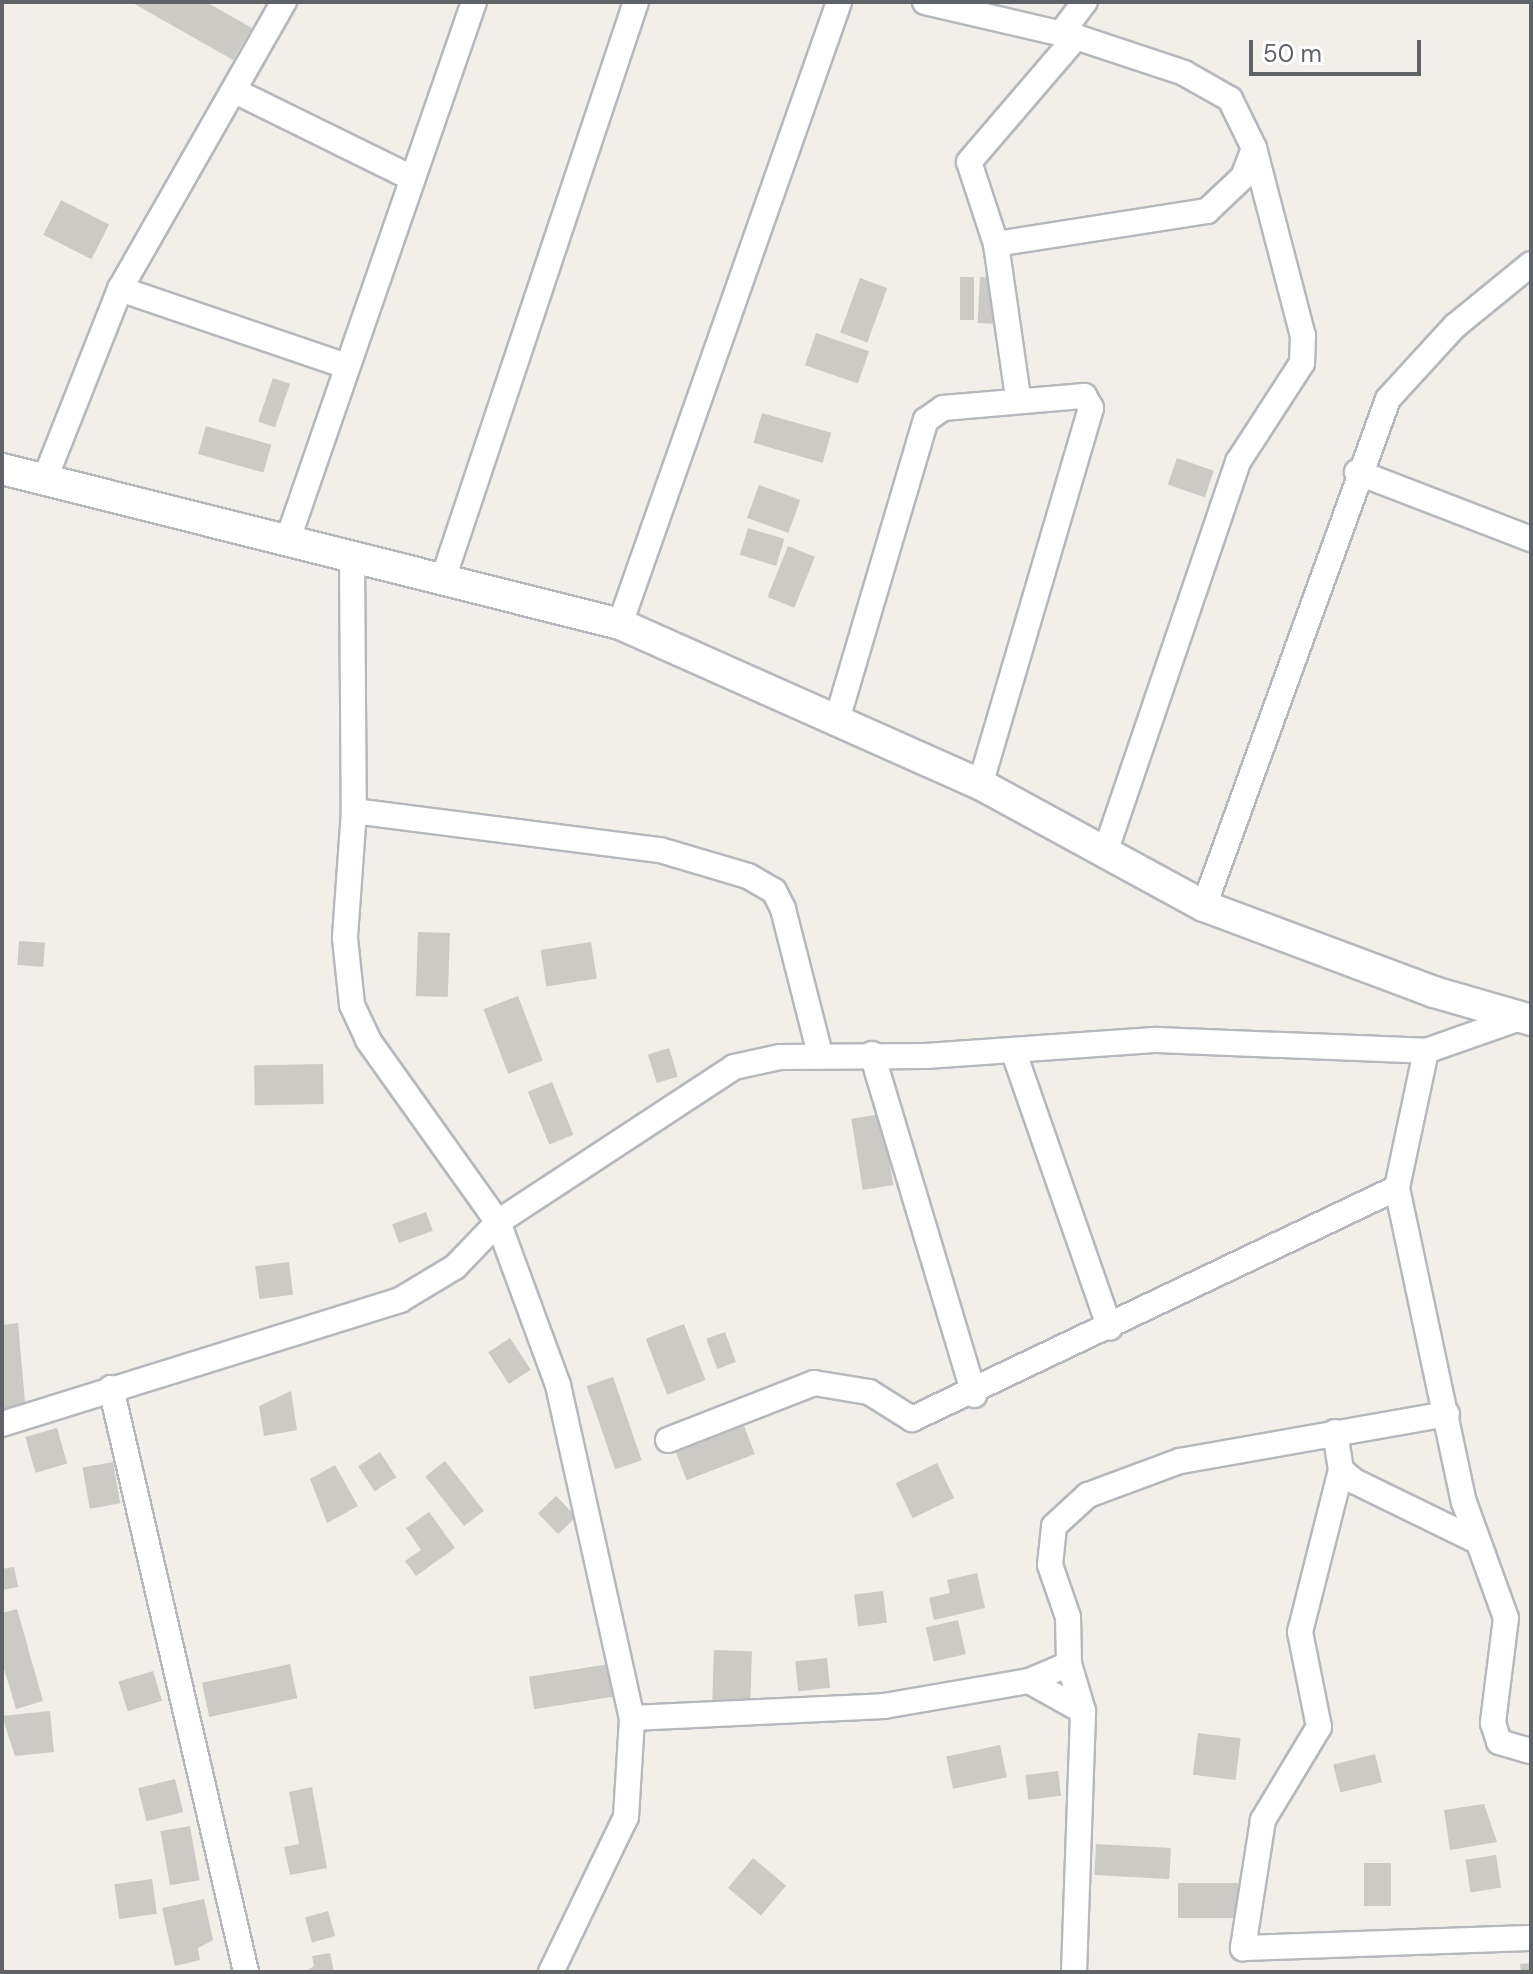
<!DOCTYPE html>
<html>
<head>
<meta charset="utf-8">
<style>
	body { margin:0 }
	#map { position:relative; width:1533px; height:1974px; overflow:hidden; background:#f1efe8; font-family:"DM Sans",sans-serif }
	div>[style] { position:absolute }
	[style*='--x'] { left:calc(var(--x)*1px); top:calc(var(--y)*1px); width:calc(var(--w)*1px); rotate:calc(var(--a)*1deg) }
	.building>* { inset:0; background:#cccac5; transform-origin:0 0 }
	.roads { filter:drop-shadow(2px 0 #b5b8bc) drop-shadow(-2px 0 #b5b8bc) drop-shadow(0 2px #b5b8bc) drop-shadow(0 -2px #b5b8bc) }
	.minor>* { height:24px; margin:-12px; padding:0 12px; transform-origin:12px; border-radius:12px; background:#fff }
	.tertiary>* { height:30px; margin:-15px; padding:0 15px; transform-origin:15px; border-radius:15px; background:#fff }
	span { translate:-50% -50%; white-space:nowrap; text-align:center; line-height:1.15; -webkit-text-stroke:6px #fff; paint-order:stroke }
	.frame { position:absolute; inset:0; border:4px solid #5f6368; pointer-events:none }
	.scale { position:absolute; left:1249px; top:40px; width:172px; height:36px; box-sizing:border-box; border:4px solid #5f6368; border-top:0; padding-left:10px; font-size:24px; line-height:28px; white-space:nowrap; color:#5f6368; -webkit-text-stroke:6px #fff; paint-order:stroke }
</style>
</head>
<body>
<div id="map">
	<div class="building">
		<div style="clip-path:polygon(131px 2px,206px 2px,252px 28px,233px 60px)"></div>
		<div style="left:61px;top:200px;width:54px;height:39px;rotate:27deg"></div>
		<div style="left:960px;top:277px;width:14px;height:43px"></div>
		<div style="left:980px;top:277px;width:17px;height:46px;rotate:3deg"></div>
		<div style="left:860px;top:278px;width:29px;height:58px;rotate:20deg"></div>
		<div style="left:816px;top:333px;width:56px;height:34px;rotate:19deg"></div>
		<div style="left:273px;top:378px;width:18px;height:46px;rotate:19deg"></div>
		<div style="left:762px;top:413px;width:72px;height:31px;rotate:16deg"></div>
		<div style="left:206px;top:426px;width:68px;height:29px;rotate:16deg"></div>
		<div style="left:1177px;top:458px;width:39px;height:28px;rotate:19deg"></div>
		<div style="left:759px;top:485px;width:44px;height:35px;rotate:20deg"></div>
		<div style="left:748px;top:528px;width:38px;height:28px;rotate:17deg"></div>
		<div style="left:788px;top:546px;width:29px;height:55px;rotate:22deg"></div>
		<div style="left:418px;top:932px;width:32px;height:64px;rotate:2deg"></div>
		<div style="left:19px;top:941px;width:26px;height:24px;rotate:4deg"></div>
		<div style="left:591px;top:942px;width:37px;height:51px;rotate:81deg"></div>
		<div style="left:518px;top:996px;width:69px;height:37px;rotate:69deg"></div>
		<div style="left:669px;top:1048px;width:30px;height:22px;rotate:73deg"></div>
		<div style="left:323px;top:1064px;width:40px;height:69px;rotate:89deg"></div>
		<div style="left:552px;top:1082px;width:57px;height:26px;rotate:68deg"></div>
		<div style="left:882px;top:1114px;width:72px;height:31px;rotate:81deg"></div>
		<div style="left:426px;top:1212px;width:20px;height:36px;rotate:70deg"></div>
		<div style="left:289px;top:1262px;width:33px;height:34px;rotate:83deg"></div>
		<div style="clip-path:polygon(18px 1323px,26px 1413px,2px 1415px,2px 1325px)"></div>
		<div style="left:684px;top:1324px;width:60px;height:41px;rotate:69deg"></div>
		<div style="left:725px;top:1332px;width:32px;height:20px;rotate:70deg"></div>
		<div style="left:510px;top:1338px;width:38px;height:26px;rotate:57deg"></div>
		<div style="left:613px;top:1377px;width:88px;height:28px;rotate:71deg"></div>
		<div style="clip-path:polygon(291px 1391px,297px 1430px,264px 1436px,259px 1406px)"></div>
		<div style="left:744px;top:1426px;width:30px;height:73px;rotate:69deg"></div>
		<div style="left:57px;top:1428px;width:37px;height:33px;rotate:74deg"></div>
		<div style="left:380px;top:1452px;width:30px;height:26px;rotate:57deg"></div>
		<div style="left:445px;top:1461px;width:63px;height:25px;rotate:52deg"></div>
		<div style="left:113px;top:1462px;width:42px;height:31px;rotate:80deg"></div>
		<div style="left:937px;top:1463px;width:39px;height:46px;rotate:64deg"></div>
		<div style="clip-path:polygon(335px 1465px,358px 1506px,327px 1523px,310px 1479px)"></div>
		<div style="left:556px;top:1496px;width:29px;height:25px;rotate:46deg"></div>
		<div style="clip-path:polygon(429px 1512px,455px 1548px,416px 1576px,405px 1561px,421px 1550px,406px 1528px)"></div>
		<div style="clip-path:polygon(14px 1567px,18px 1587px,2px 1590px,2px 1569px)"></div>
		<div style="clip-path:polygon(977px 1573px,985px 1608px,934px 1620px,929px 1598px,950px 1593px,947px 1580px)"></div>
		<div style="left:883px;top:1591px;width:32px;height:29px;rotate:83deg"></div>
		<div style="clip-path:polygon(17px 1609px,43px 1701px,16px 1709px,2px 1662px,2px 1613px)"></div>
		<div style="left:958px;top:1620px;width:35px;height:33px;rotate:77deg"></div>
		<div style="left:714px;top:1650px;width:38px;height:55px;rotate:2deg"></div>
		<div style="left:827px;top:1658px;width:30px;height:32px;rotate:84deg"></div>
		<div style="left:290px;top:1664px;width:35px;height:90px;rotate:78deg"></div>
		<div style="left:609px;top:1664px;width:33px;height:81px;rotate:81deg"></div>
		<div style="left:153px;top:1671px;width:31px;height:36px;rotate:73deg"></div>
		<div style="clip-path:polygon(50px 1711px,54px 1752px,15px 1756px,2px 1716px)"></div>
		<div style="left:1198px;top:1733px;width:43px;height:42px;rotate:7deg"></div>
		<div style="left:1000px;top:1745px;width:33px;height:55px;rotate:78deg"></div>
		<div style="left:1375px;top:1754px;width:29px;height:43px;rotate:76deg"></div>
		<div style="left:1058px;top:1771px;width:25px;height:33px;rotate:83deg"></div>
		<div style="left:175px;top:1779px;width:34px;height:38px;rotate:76deg"></div>
		<div style="clip-path:polygon(312px 1787px,327px 1868px,290px 1875px,284px 1847px,299px 1844px,289px 1792px)"></div>
		<div style="clip-path:polygon(1484px 1804px,1497px 1842px,1450px 1850px,1444px 1810px)"></div>
		<div style="left:190px;top:1826px;width:55px;height:30px;rotate:80deg"></div>
		<div style="left:1096px;top:1844px;width:75px;height:31px;rotate:3deg"></div>
		<div style="left:1496px;top:1855px;width:33px;height:31px;rotate:81deg"></div>
		<div style="left:753px;top:1858px;width:43px;height:39px;rotate:40deg"></div>
		<div style="left:1391px;top:1863px;width:43px;height:27px;rotate:90deg"></div>
		<div style="left:152px;top:1879px;width:35px;height:38px;rotate:82deg"></div>
		<div style="left:1238px;top:1883px;width:35px;height:60px;rotate:90deg"></div>
		<div style="clip-path:polygon(204px 1899px,213px 1940px,198px 1948px,200px 1960px,175px 1966px,162px 1908px)"></div>
		<div style="left:328px;top:1911px;width:26px;height:24px;rotate:74deg"></div>
		<div style="clip-path:polygon(330px 1953px,334px 1972px,304px 1972px,314px 1966px,312px 1956px)"></div>
		<div style="clip-path:polygon(1531px 1963px,1531px 1972px,1521px 1972px,1520px 1964px)"></div>
	</div>
	<div class="roads">
		<div class="minor">
			<div style="--x:925;--y:2;--w:155;--a:13.1"></div>
			<div style="--x:1076;--y:37;--w:114;--a:18.4"></div>
			<div style="--x:1184;--y:73;--w:53;--a:29.5"></div>
			<div style="--x:1230;--y:99;--w:55;--a:63.9"></div>
			<div style="--x:1254;--y:148;--w:194;--a:75.4"></div>
			<div style="--x:1303;--y:336;--w:27;--a:92"></div>
			<div style="--x:1302;--y:363;--w:118;--a:122.9"></div>
			<div style="--x:1238;--y:462;--w:415;--a:108.8"></div>
			<div style="--x:1062;--y:32;--w:38;--a:-53"></div>
			<div style="--x:237;--y:92;--w:195;--a:26.2"></div>
			<div style="--x:996;--y:244;--w:214;--a:-8.9"></div>
			<div style="--x:1207;--y:211;--w:50;--a:-43.4"></div>
			<div style="--x:1243;--y:177;--w:31;--a:-69"></div>
			<div style="--x:120;--y:289;--w:239;--a:18.8"></div>
			<div style="--x:1018;--y:397;--w:155;--a:-98.2"></div>
			<div style="--x:996;--y:244;--w:86;--a:-108.2"></div>
			<div style="--x:969;--y:162;--w:165;--a:-49.4"></div>
			<div style="--x:1357;--y:472;--w:186;--a:21.1"></div>
			<div style="--x:46;--y:476;--w:201;--a:-68.4"></div>
			<div style="--x:120;--y:289;--w:331;--a:-60.3"></div>
			<div style="--x:288;--y:539;--w:568;--a:-70.9"></div>
			<div style="--x:352;--y:556;--w:255;--a:89.6"></div>
			<div style="--x:354;--y:811;--w:127;--a:94.1"></div>
			<div style="--x:345;--y:938;--w:67;--a:84"></div>
			<div style="--x:352;--y:1005;--w:38;--a:65"></div>
			<div style="--x:368;--y:1040;--w:224;--a:54.5"></div>
			<div style="--x:498;--y:1222;--w:174;--a:69.8"></div>
			<div style="--x:558;--y:1385;--w:341;--a:77.5"></div>
			<div style="--x:632;--y:1718;--w:252;--a:-2.7"></div>
			<div style="--x:884;--y:1706;--w:147;--a:-9.8"></div>
			<div style="--x:1029;--y:1681;--w:43;--a:-23"></div>
			<div style="--x:443;--y:579;--w:608;--a:-71.51"></div>
			<div style="--x:620;--y:624;--w:659;--a:-70.6"></div>
			<div style="--x:836;--y:723;--w:316;--a:-73.5"></div>
			<div style="--x:926;--y:420;--w:21;--a:-35"></div>
			<div style="--x:943;--y:408;--w:142;--a:-4.9"></div>
			<div style="--x:1084;--y:396;--w:14;--a:60"></div>
			<div style="--x:1091;--y:408;--w:392;--a:106.4"></div>
			<div style="--x:354;--y:811;--w:308;--a:7.3"></div>
			<div style="--x:660;--y:850;--w:92;--a:16.5"></div>
			<div style="--x:748;--y:876;--w:30;--a:30"></div>
			<div style="--x:774;--y:891;--w:20;--a:63"></div>
			<div style="--x:783;--y:909;--w:150;--a:75.7"></div>
			<div style="--x:1204;--y:906;--w:539;--a:-70.05"></div>
			<div style="--x:1388;--y:399;--w:99;--a:-47.5"></div>
			<div style="--x:1455;--y:326;--w:98;--a:-39.2"></div>
			<div style="--x:1013;--y:1050;--w:294;--a:70.8"></div>
			<div style="--x:1426;--y:1051;--w:140;--a:102"></div>
			<div style="--x:1397;--y:1188;--w:321;--a:78"></div>
			<div style="--x:1464;--y:1502;--w:123;--a:70.1"></div>
			<div style="--x:1506;--y:1618;--w:106;--a:97.1"></div>
			<div style="--x:1493;--y:1723;--w:20;--a:72"></div>
			<div style="--x:1499;--y:1742;--w:33;--a:16"></div>
			<div style="--x:872;--y:1054;--w:356;--a:73.3"></div>
			<div style="--x:111;--y:1388;--w:599;--a:76.98"></div>
			<div style="--x:2;--y:1424;--w:417;--a:-17.3"></div>
			<div style="--x:400;--y:1300;--w:64;--a:-31"></div>
			<div style="--x:455;--y:1267;--w:62;--a:-46.3"></div>
			<div style="--x:498;--y:1222;--w:282;--a:-33.3"></div>
			<div style="--x:734;--y:1067;--w:47;--a:-12.3"></div>
			<div style="--x:780;--y:1057;--w:146;--a:-0.4"></div>
			<div style="--x:926;--y:1056;--w:232;--a:-4"></div>
			<div style="--x:1157;--y:1040;--w:269;--a:2.3"></div>
			<div style="--x:1426;--y:1051;--w:96;--a:-19.4"></div>
			<div style="--x:1335;--y:1432;--w:38;--a:81"></div>
			<div style="--x:1341;--y:1470;--w:17;--a:40"></div>
			<div style="--x:1354;--y:1481;--w:132;--a:26"></div>
			<div style="--x:668;--y:1440;--w:157;--a:-21.3"></div>
			<div style="--x:814;--y:1383;--w:56;--a:9.3"></div>
			<div style="--x:869;--y:1392;--w:51;--a:32.1"></div>
			<div style="--x:912;--y:1419;--w:537;--a:-25.47"></div>
			<div style="--x:1341;--y:1470;--w:167;--a:104.2"></div>
			<div style="--x:1300;--y:1632;--w:97;--a:78.7"></div>
			<div style="--x:1319;--y:1727;--w:109;--a:121.1"></div>
			<div style="--x:1263;--y:1820;--w:130;--a:98.9"></div>
			<div style="--x:1243;--y:1948;--w:288;--a:-2"></div>
			<div style="--x:1029;--y:1681;--w:62;--a:29.1"></div>
			<div style="--x:551;--y:1972;--w:172;--a:-64.2"></div>
			<div style="--x:626;--y:1817;--w:99;--a:-86.5"></div>
			<div style="--x:1074;--y:1972;--w:261;--a:-88"></div>
			<div style="--x:1083;--y:1711;--w:49;--a:-106.6"></div>
			<div style="--x:1069;--y:1664;--w:47;--a:-91.2"></div>
			<div style="--x:1068;--y:1617;--w:55;--a:-109.1"></div>
			<div style="--x:1050;--y:1565;--w:39;--a:-84"></div>
			<div style="--x:1054;--y:1526;--w:46;--a:-42.4"></div>
			<div style="--x:1088;--y:1495;--w:98;--a:-20.3"></div>
			<div style="--x:1180;--y:1461;--w:271;--a:-10"></div>
		</div>
		<div class="tertiary">
			<div style="--x:2;--y:469;--w:637;--a:14.08"></div>
			<div style="--x:620;--y:624;--w:394;--a:24"></div>
			<div style="--x:980;--y:784;--w:255;--a:28.6"></div>
			<div style="--x:1204;--y:906;--w:246;--a:20.5"></div>
			<div style="--x:1434;--y:992;--w:101;--a:16.1"></div>
		</div>
	</div>
	<div class="frame"></div>
	<div class="scale">50 m</div>
</div>
</body>
</html>
